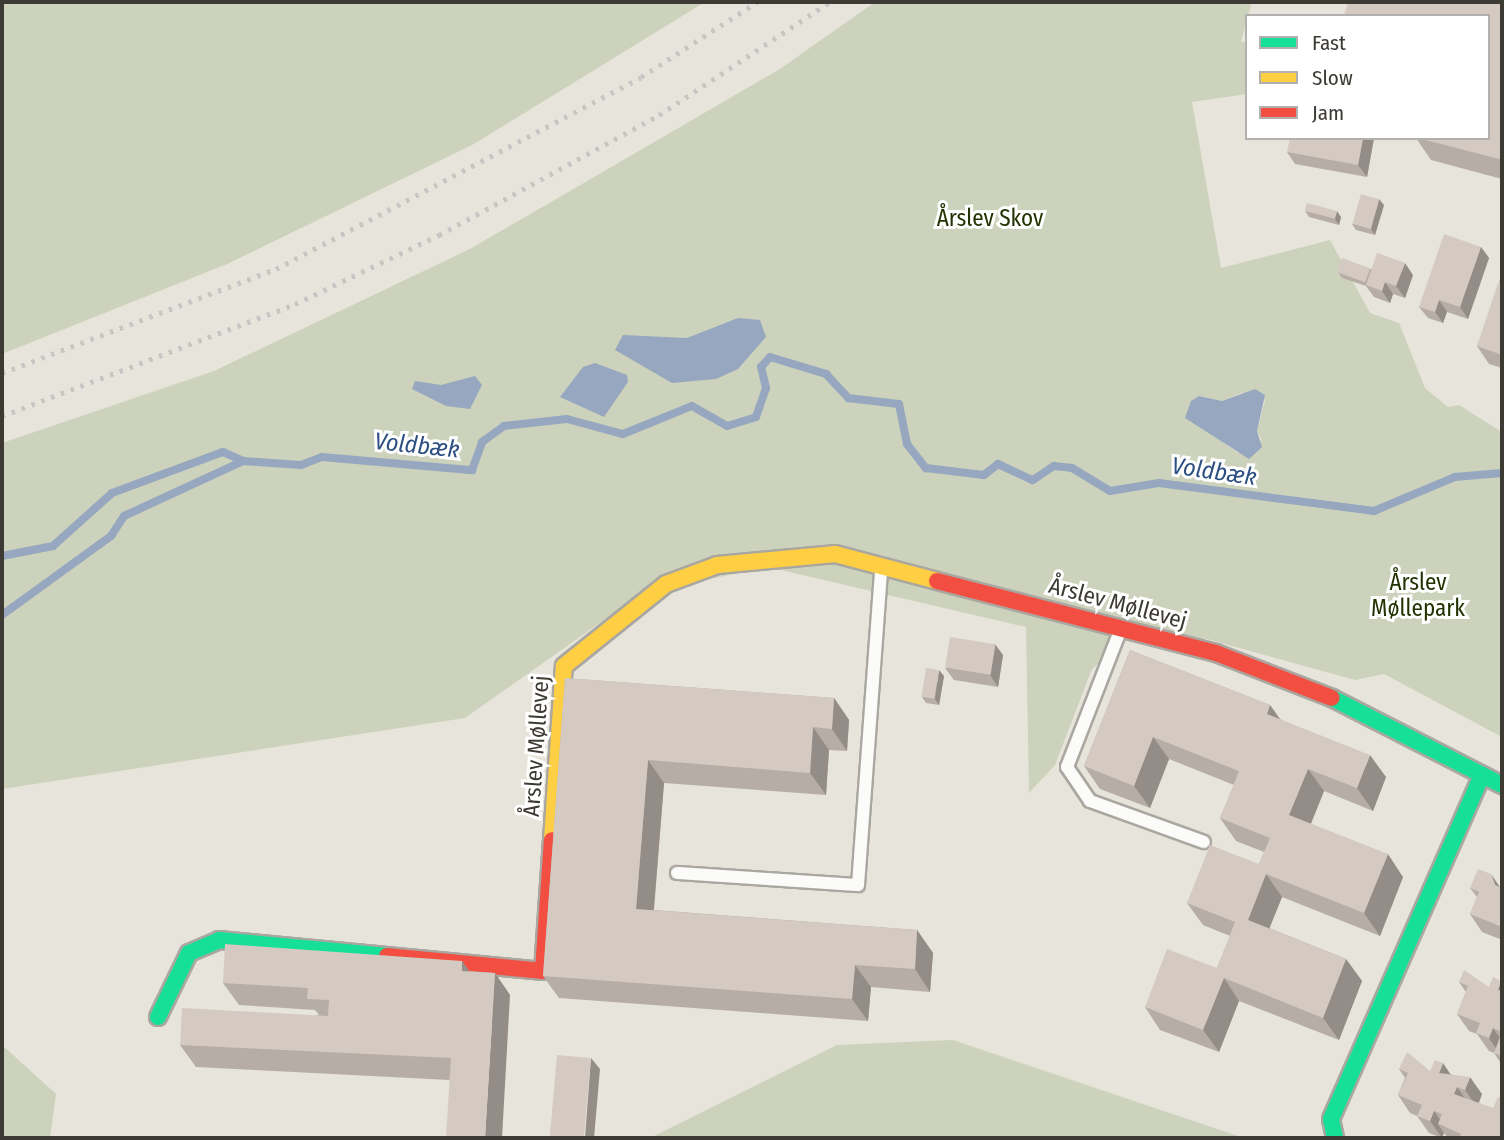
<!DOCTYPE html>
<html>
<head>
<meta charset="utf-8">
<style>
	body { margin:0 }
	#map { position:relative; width:1504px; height:1140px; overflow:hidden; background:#e7e4db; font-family:"Fira Sans Condensed",sans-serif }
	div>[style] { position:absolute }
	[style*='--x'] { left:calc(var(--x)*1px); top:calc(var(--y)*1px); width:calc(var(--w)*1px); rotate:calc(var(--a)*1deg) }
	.green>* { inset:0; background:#ccd2bb }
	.water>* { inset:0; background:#96a7bf }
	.stream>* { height:8px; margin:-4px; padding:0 4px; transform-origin:4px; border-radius:4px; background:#96a7bf }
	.roads { filter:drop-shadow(2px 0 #aaa7a1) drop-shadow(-2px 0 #aaa7a1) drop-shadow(0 2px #aaa7a1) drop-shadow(0 -2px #aaa7a1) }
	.lane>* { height:12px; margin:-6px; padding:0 6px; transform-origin:6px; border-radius:6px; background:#fbfbfa }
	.fast>* { height:16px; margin:-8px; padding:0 8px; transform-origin:8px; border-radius:8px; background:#16e098 }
	.slow>* { height:16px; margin:-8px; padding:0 8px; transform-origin:8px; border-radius:8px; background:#ffcf43 }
	.jam>* { height:16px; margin:-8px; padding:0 8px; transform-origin:8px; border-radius:8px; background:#f24e42 }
	.rail>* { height:5px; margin-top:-2.5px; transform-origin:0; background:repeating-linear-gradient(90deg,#c8c6c4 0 3.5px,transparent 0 10.5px) }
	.wall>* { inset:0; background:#b6aea6 }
	.shaded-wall>* { inset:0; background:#948d87 }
	.building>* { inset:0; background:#d4cac1; transform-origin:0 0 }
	span { translate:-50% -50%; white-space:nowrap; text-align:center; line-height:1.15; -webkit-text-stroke:6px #fff; paint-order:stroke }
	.park-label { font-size:23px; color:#223200 }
	.street-label { font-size:23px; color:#3d3a34 }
	.water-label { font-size:24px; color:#2d4f82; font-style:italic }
	.frame { position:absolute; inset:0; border:4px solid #3d3a34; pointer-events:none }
	.legend { position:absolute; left:1245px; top:14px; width:245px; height:126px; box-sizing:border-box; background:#fff; border:2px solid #b1b0ae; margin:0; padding:9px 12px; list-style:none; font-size:21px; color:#3d3a34 }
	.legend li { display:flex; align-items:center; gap:14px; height:35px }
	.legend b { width:35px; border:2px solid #b1b0ae }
</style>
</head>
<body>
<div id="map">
	<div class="green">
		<div style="clip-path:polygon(2px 2px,705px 2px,472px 145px,227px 264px,2px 354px)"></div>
		<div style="clip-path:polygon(evenodd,875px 2px,1252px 2px,1241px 41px,1247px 44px,1247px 94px,1192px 102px,1221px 268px,1330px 240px,1370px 313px,1399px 323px,1425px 388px,1448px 407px,1459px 405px,1502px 432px,1502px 737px,1384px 674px,1355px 680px,1207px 639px,1131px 635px,1092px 669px,1055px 765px,1029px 793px,1026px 627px,768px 567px,642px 593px,465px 718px,2px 789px,2px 443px,214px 371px,470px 249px,780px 69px,875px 2px,1242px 393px,1265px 400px,1257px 431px,1262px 440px,1238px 453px,1203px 428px,1200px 396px,1222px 401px,1242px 393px)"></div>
		<div style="clip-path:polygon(953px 1040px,1244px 1138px,650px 1138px,837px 1045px)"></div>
		<div style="clip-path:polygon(2px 1045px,56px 1094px,50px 1138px,2px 1138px)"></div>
	</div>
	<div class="water">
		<div style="clip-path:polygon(738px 318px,760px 320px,766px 337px,738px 369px,716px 379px,672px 383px,615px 350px,623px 335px,687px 338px)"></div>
		<div style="clip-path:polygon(595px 363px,627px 375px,628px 382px,604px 417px,560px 397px,583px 367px)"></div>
		<div style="clip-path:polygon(475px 376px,482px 385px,470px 409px,446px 406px,412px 389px,415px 381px,441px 385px)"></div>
		<div style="clip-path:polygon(1255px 389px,1265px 395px,1257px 431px,1262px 447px,1249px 459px,1185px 418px,1191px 401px,1199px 396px,1222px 401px)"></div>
	</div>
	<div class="stream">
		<div style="--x:2;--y:556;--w:52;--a:-11.1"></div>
		<div style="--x:53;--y:546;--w:79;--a:-41.9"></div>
		<div style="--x:112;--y:493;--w:118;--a:-20.3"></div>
		<div style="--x:223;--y:452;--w:22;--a:24"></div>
		<div style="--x:2;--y:615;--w:135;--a:-35.9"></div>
		<div style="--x:111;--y:536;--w:24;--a:-57"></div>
		<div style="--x:124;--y:516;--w:131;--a:-24.8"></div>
		<div style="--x:243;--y:461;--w:58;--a:3.9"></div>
		<div style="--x:301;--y:465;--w:22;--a:-21"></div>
		<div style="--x:322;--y:457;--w:151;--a:5"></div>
		<div style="--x:472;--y:470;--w:30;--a:-70"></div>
		<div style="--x:482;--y:442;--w:27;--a:-36"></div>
		<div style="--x:504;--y:426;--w:63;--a:-6.3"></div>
		<div style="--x:567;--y:419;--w:58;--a:15"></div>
		<div style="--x:623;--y:434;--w:74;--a:-22.1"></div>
		<div style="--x:692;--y:406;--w:40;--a:29.7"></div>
		<div style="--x:727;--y:426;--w:30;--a:-17"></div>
		<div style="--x:756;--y:417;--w:31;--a:-71"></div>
		<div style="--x:766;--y:388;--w:22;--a:-103"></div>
		<div style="--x:761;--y:367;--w:13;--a:-48"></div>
		<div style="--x:770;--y:357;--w:59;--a:16.9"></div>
		<div style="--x:826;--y:374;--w:33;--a:47"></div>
		<div style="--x:848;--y:398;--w:51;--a:6.7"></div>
		<div style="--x:899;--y:404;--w:41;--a:78.7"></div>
		<div style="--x:907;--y:444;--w:31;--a:52"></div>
		<div style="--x:926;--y:468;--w:58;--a:6.9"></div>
		<div style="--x:984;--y:475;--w:18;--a:-38"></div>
		<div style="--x:998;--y:464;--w:38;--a:25"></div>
		<div style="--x:1033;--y:480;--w:25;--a:-34"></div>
		<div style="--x:1054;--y:466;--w:18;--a:6"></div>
		<div style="--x:1072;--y:468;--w:44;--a:31.2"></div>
		<div style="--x:1110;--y:491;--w:50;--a:-9.3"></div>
		<div style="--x:1159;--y:483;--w:217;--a:7.4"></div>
		<div style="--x:1374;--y:511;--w:88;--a:-22.8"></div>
		<div style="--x:1455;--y:477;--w:47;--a:-4.9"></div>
	</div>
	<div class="roads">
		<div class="lane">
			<div style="--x:1120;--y:631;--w:146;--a:111.3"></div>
			<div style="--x:1067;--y:767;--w:41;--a:55.9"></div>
			<div style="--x:1090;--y:801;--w:121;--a:19.8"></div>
			<div style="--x:677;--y:873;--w:181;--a:3.8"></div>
			<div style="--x:858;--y:885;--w:317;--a:-85.8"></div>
		</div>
		<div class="fast">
			<div style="--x:1332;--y:698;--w:191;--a:27.1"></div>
			<div style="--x:158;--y:1017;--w:71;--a:-64.2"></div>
			<div style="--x:189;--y:953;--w:33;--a:-23"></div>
			<div style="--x:219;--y:940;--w:169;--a:5.4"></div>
			<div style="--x:1335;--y:1138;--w:19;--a:-102"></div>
			<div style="--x:1331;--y:1119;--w:376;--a:-66.3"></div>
		</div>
		<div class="slow">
			<div style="--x:552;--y:840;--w:174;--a:-86.1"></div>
			<div style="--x:564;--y:666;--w:131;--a:-38.8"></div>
			<div style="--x:666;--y:584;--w:54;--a:-20.4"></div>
			<div style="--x:717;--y:565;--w:119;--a:-5.3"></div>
			<div style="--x:835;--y:554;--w:106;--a:14.8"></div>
		</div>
		<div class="jam">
			<div style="--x:937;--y:581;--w:288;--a:14.5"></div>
			<div style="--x:1216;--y:653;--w:124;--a:21.2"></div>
			<div style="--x:387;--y:956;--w:157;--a:5.5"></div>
			<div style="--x:543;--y:971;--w:131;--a:-86.1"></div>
		</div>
	</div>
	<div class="rail">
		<div style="--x:2;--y:373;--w:293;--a:-20.8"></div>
		<div style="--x:276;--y:269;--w:412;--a:-27.7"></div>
		<div style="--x:641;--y:77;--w:138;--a:-32.9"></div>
		<div style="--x:2;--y:416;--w:314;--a:-20.9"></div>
		<div style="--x:295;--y:304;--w:160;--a:-25.6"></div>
		<div style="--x:439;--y:235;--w:251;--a:-28.6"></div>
		<div style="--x:659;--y:115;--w:205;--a:-33.5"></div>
	</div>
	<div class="wall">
		<div style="clip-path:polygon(1502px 2px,1502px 179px,1431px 160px,1416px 138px,1488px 16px)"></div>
		<div style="clip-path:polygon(1374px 138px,1367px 177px,1295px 164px,1287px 152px)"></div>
		<div style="clip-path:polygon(1384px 205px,1375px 235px,1356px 230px,1352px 224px)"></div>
		<div style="clip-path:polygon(1305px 211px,1341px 217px,1339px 225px,1309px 217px)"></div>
		<div style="clip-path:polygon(1481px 247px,1489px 258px,1468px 319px,1447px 312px,1443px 323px,1428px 318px,1419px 307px)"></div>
		<div style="clip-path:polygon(1371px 269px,1413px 275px,1405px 298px,1393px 294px,1390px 303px,1374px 297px,1366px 286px,1342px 278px,1338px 272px)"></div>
		<div style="clip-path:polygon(1502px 273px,1502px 368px,1489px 364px,1477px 346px,1501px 284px,1499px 282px)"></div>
		<div style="clip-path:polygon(1130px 650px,1270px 705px,1280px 719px,1386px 777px,1373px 811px,1324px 791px,1311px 824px,1403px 877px,1380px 936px,1282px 897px,1269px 928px,1346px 959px,1362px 981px,1339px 1040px,1239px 1001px,1219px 1052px,1160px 1030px,1145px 1007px,1217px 968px,1230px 936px,1203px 925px,1187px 903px,1259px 864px,1264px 852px,1236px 841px,1220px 818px,1234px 785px,1169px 759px,1150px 808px,1100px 789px,1084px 766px)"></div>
		<div style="clip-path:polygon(1003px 655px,998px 687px,954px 680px,945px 668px)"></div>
		<div style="clip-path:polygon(944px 676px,939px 705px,926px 703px,922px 697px)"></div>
		<div style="clip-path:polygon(565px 678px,834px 698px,849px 720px,847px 751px,829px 750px,826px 795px,664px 783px,654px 910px,917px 930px,933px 953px,930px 992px,871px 987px,868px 1021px,559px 998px,543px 976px)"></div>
		<div style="clip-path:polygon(1470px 888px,1502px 888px,1502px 940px,1482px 932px,1470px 914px,1477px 897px)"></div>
		<div style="clip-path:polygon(462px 961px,469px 971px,495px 973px,510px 995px,449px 1080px,196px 1067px,180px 1045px,319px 1015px,315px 1010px,239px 1005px,223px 983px)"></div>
		<div style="clip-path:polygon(1501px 981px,1502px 1056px,1502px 1065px,1494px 1053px,1489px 1051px,1477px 1034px,1469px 1031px,1457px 1014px,1466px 992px,1459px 982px,1489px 987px)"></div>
		<div style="clip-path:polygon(1399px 1069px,1451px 1074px,1482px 1094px,1479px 1103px,1502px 1138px,1448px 1138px,1444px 1133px,1442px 1138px,1429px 1133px,1417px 1116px,1410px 1113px,1398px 1095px,1405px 1078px)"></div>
	</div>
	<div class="shaded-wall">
		<div style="clip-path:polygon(1363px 138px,1374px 138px,1367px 177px,1358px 165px)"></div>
		<div style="clip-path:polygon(1379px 199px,1384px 205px,1375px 235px,1371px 229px)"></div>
		<div style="clip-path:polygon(1337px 211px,1341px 217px,1339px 225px,1335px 219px)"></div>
		<div style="clip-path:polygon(1481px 247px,1489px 258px,1468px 319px,1460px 307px)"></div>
		<div style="clip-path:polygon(1405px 263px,1413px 275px,1405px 298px,1396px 286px)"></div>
		<div style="clip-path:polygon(1385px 282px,1393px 294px,1390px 303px,1382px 291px)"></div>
		<div style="clip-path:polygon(1439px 300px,1447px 312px,1443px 323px,1435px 312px)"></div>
		<div style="clip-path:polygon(995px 644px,1003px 655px,998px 687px,990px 675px)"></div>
		<div style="clip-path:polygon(939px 670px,944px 676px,939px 705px,935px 699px)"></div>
		<div style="clip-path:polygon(834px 698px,849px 720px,847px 751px,832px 729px)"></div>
		<div style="clip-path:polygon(1270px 705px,1286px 728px,1267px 714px)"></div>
		<div style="clip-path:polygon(813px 727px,829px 750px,826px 795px,810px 773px)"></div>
		<div style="clip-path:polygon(1153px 737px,1169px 759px,1150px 808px,1134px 786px)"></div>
		<div style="clip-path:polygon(1370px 755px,1386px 777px,1373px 811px,1357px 788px)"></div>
		<div style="clip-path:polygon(648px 760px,664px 783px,652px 931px,636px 909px)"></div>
		<div style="clip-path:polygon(1308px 769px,1324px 791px,1305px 838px,1289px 815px)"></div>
		<div style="clip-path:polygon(1388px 854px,1403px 877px,1380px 936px,1364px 913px)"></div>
		<div style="clip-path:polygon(1266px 874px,1282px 897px,1264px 942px,1248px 920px)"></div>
		<div style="clip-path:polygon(1491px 874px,1502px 890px,1495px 885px)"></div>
		<div style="clip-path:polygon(917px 930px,933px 953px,930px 992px,915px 969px)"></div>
		<div style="clip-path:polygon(1346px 959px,1362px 981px,1339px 1040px,1323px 1018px)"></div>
		<div style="clip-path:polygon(462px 961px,478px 984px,462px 971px)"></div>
		<div style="clip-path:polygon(855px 965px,871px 987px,868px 1021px,852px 999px)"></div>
		<div style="clip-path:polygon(495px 973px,510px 995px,502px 1138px,485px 1138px)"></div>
		<div style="clip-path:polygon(1224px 978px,1239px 1001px,1219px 1052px,1203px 1030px)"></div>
		<div style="clip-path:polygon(1501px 981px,1502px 982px,1502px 997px,1498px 990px)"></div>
		<div style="clip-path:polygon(1493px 1028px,1502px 1041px,1501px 1056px,1489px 1038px)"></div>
		<div style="clip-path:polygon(591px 1058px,600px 1069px,594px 1138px,585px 1138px)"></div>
		<div style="clip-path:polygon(1443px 1063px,1455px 1081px,1439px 1073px)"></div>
		<div style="clip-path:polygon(1470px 1077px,1482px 1094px,1477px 1107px,1465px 1090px)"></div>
		<div style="clip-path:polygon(1457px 1087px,1469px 1104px,1454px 1094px)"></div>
		<div style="clip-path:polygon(1434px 1111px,1446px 1128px,1438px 1124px,1444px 1133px,1442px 1138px,1430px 1121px)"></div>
	</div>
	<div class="building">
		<div style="clip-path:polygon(1348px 2px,1502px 2px,1502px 157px,1499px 159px,1418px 138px,1488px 138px,1488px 16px,1344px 16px)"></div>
		<div style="clip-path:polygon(1290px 138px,1363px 138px,1358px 165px,1287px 152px)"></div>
		<div style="left:1361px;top:194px;width:19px;height:31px;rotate:16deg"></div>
		<div style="left:1307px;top:203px;width:31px;height:8px;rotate:15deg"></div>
		<div style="clip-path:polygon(1444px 234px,1481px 247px,1460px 307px,1439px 300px,1435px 312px,1419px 307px)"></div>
		<div style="clip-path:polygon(1377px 253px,1405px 263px,1396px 286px,1385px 282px,1382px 291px,1366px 285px)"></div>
		<div style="left:1342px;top:258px;width:30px;height:15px;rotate:20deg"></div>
		<div style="clip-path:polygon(1498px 283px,1502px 284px,1502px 355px,1477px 346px)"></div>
		<div style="left:950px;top:637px;width:46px;height:31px;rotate:9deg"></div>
		<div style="clip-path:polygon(1130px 650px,1270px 705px,1267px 714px,1370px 755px,1357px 788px,1308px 769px,1289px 815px,1388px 854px,1364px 913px,1266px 874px,1248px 920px,1346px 959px,1323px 1018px,1224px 978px,1203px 1030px,1145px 1007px,1167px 949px,1217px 968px,1235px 922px,1187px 903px,1210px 845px,1259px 864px,1270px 838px,1220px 818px,1239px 771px,1153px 737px,1134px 786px,1084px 766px)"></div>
		<div style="left:926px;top:668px;width:13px;height:29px;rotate:9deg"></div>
		<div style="clip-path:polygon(565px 678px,834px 698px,832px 729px,813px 727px,810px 773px,648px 760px,636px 909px,917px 930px,915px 969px,855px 965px,852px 999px,543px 976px)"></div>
		<div style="clip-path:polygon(1478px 869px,1491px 874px,1495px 885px,1502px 888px,1502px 927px,1470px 914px,1479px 892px,1470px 888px)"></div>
		<div style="clip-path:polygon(225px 944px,462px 961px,462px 971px,495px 973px,485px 1138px,446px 1138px,451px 1058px,180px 1045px,182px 1008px,328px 1016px,329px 1000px,307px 999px,308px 988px,223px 983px)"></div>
		<div style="clip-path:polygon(1464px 970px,1489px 987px,1493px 977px,1501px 981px,1498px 990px,1502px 991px,1502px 1032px,1493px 1028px,1489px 1038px,1476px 1033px,1480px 1023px,1457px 1014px,1468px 986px,1459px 982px)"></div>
		<div style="clip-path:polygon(1502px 1032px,1502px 1056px,1494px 1053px)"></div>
		<div style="clip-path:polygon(1407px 1052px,1430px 1071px,1435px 1060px,1443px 1063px,1439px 1073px,1470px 1077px,1465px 1090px,1457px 1087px,1454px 1094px,1493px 1108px,1498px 1097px,1502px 1099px,1501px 1110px,1502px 1110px,1502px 1138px,1460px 1138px,1461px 1134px,1438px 1124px,1442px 1114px,1434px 1111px,1430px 1121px,1417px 1116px,1422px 1105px,1398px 1095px,1408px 1073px,1399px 1069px)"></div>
		<div style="left:557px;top:1055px;width:34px;height:81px;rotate:5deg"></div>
	</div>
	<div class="park-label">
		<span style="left:990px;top:218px">Årslev Skov</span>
		<span style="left:1418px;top:595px">Årslev<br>Møllepark</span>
	</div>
	<div class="street-label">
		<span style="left:1118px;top:603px;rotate:15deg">Årslev Møllevej</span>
		<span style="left:536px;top:746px;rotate:-86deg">Årslev Møllevej</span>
	</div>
	<div class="water-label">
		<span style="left:417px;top:446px;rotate:6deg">Voldbæk</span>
		<span style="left:1214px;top:472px;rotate:8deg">Voldbæk</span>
	</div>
	<div class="frame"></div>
	<ul class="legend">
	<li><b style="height:9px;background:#16e098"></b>Fast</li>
	<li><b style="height:9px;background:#ffcf43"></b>Slow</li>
	<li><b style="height:9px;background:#f24e42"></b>Jam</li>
	</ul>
</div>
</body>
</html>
